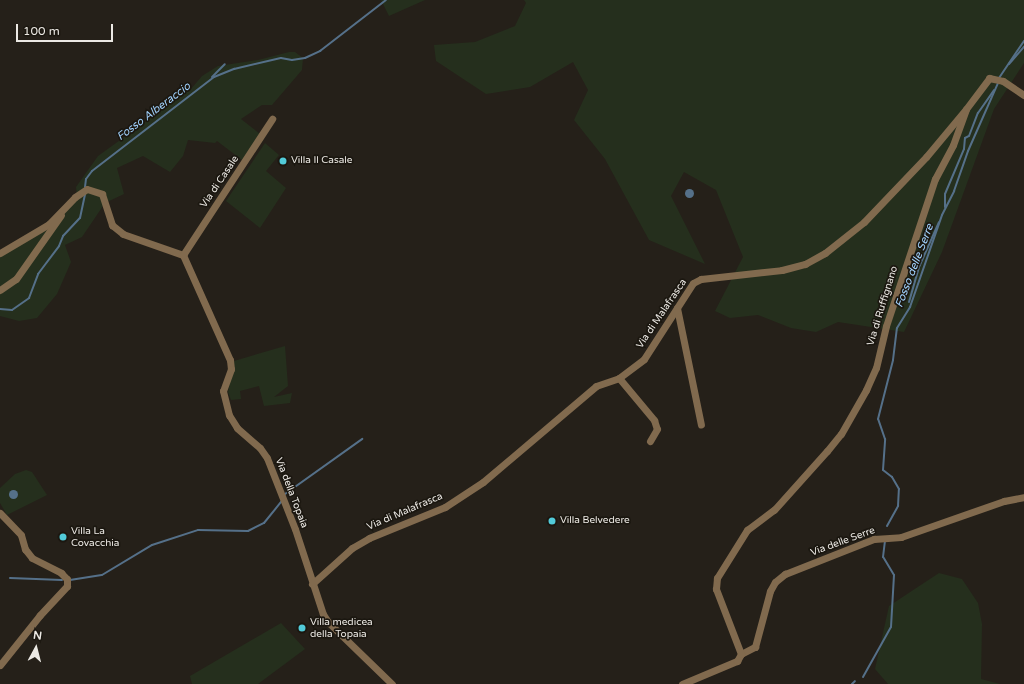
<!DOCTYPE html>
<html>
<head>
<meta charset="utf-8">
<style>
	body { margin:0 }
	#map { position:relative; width:1024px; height:684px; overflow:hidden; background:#252019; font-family:"Varela Round",sans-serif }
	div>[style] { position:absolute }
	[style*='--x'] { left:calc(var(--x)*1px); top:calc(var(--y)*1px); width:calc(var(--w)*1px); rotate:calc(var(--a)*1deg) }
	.green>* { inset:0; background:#252f1d }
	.water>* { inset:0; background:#557089 }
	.round { border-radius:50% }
	.stream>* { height:2px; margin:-1px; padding:0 1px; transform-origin:1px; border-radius:1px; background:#557089 }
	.minor>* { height:7px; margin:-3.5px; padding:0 3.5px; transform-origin:3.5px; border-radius:3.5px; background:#816a4e }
	.dots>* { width:11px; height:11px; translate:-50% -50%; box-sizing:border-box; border:2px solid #1b1710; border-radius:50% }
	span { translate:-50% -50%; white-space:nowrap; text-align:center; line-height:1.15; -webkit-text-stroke:3.5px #1b1710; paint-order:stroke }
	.poi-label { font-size:10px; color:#ece9e4 }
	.left { translate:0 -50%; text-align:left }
	.street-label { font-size:10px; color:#ece9e4 }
	.water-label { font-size:11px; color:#a2d3ff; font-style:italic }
	.north { position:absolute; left:16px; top:628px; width:40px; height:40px; -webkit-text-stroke:3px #1b1710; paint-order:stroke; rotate:7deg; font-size:11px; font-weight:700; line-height:16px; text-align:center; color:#ece9e4 }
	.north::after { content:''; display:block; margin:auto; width:14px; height:18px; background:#ece9e4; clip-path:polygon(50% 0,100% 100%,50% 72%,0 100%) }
	.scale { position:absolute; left:16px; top:24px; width:97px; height:18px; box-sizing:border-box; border:2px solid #ece9e4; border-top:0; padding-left:5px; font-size:12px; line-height:14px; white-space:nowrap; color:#ece9e4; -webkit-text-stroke:3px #1b1710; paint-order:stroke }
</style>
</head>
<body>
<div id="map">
	<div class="green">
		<div style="clip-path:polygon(381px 0,425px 0,389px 16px)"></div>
		<div style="clip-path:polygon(524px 0,1024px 0,1024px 63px,994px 109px,942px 252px,904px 332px,838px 322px,816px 332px,791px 328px,758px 315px,730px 318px,715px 311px,743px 257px,716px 190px,684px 172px,671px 196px,705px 264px,649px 240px,605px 159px,574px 120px,588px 90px,573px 62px,530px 87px,486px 94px,436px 61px,434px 45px,475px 42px,515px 26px,526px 3px)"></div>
		<div style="clip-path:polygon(289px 52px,295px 52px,303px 58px,302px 70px,272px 105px,262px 105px,241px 119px,260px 134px,242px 160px,217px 141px,215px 143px,188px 140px,183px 156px,170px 172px,143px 156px,117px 168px,124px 194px,105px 203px,82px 237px,65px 245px,71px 262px,57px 294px,37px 318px,19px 321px,0 316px,0 253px,30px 236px,77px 197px,76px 187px,98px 156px,191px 89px,202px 76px,218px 66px,258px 60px)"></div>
		<div style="clip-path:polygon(265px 143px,279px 155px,266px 171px,286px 188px,260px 228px,226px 201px)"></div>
		<div style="clip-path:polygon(285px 346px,288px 386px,274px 397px,292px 393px,290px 403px,264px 406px,259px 386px,240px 391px,241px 399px,231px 400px,228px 392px,234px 361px)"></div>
		<div style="clip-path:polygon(26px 470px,32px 472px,47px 495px,7px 515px,0 503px,0 488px,15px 474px)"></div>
		<div style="clip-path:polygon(939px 573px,962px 579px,978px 603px,982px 624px,981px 679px,1000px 684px,888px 684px,875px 669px,889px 606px)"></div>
		<div style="clip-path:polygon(281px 623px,305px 649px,258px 684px,192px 684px,190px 676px)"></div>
	</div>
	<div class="water">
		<div class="round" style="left:684.5px;top:188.5px;width:9px;height:9px"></div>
		<div class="round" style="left:8.5px;top:489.5px;width:9px;height:9px"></div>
	</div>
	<div class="stream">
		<div style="--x:1009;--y:64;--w:23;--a:-49"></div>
		<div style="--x:212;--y:77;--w:18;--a:-45"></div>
		<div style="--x:999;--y:78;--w:45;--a:-56"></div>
		<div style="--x:85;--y:187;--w:8;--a:-83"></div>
		<div style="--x:86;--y:179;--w:10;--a:-53"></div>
		<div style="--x:92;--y:171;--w:154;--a:-37.6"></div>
		<div style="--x:214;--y:77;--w:22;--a:-22"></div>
		<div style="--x:234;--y:69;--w:48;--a:-13.2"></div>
		<div style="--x:281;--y:58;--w:11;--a:10"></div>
		<div style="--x:292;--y:60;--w:13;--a:-9"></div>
		<div style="--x:305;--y:58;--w:17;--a:-25"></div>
		<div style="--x:320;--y:51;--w:83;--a:-37.7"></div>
		<div style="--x:945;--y:207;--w:13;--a:-90"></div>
		<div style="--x:945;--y:194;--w:49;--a:-67.1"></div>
		<div style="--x:964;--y:149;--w:11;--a:-85"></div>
		<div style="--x:965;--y:138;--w:4;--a:-27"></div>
		<div style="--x:969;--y:136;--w:25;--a:-69"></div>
		<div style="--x:978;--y:113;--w:28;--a:-55"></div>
		<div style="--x:909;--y:302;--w:36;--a:-74"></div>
		<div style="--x:919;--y:267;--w:49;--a:-66"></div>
		<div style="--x:0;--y:309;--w:12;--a:5"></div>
		<div style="--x:12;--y:310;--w:21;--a:-35"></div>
		<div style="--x:29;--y:298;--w:26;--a:-69"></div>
		<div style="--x:38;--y:274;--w:35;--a:-53"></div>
		<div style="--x:59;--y:246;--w:11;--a:-68"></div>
		<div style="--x:63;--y:236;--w:25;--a:-47"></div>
		<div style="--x:80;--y:218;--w:25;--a:-78"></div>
		<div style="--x:285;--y:494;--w:95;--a:-35.5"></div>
		<div style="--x:887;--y:526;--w:23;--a:-61"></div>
		<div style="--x:898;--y:506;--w:17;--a:-87"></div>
		<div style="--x:899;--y:489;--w:14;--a:-120"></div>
		<div style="--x:892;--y:477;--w:11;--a:-142"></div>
		<div style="--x:883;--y:470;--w:31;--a:-86"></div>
		<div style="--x:885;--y:439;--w:21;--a:-109"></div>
		<div style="--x:878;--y:419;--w:61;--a:-75.7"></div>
		<div style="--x:893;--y:360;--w:32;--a:-83"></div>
		<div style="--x:897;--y:328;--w:25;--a:-58"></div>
		<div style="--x:910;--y:307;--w:97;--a:-70.8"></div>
		<div style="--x:942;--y:215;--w:27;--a:-63"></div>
		<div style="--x:954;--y:191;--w:42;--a:-70.7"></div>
		<div style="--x:968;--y:151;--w:74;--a:-66.2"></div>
		<div style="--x:10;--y:578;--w:52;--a:2.2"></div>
		<div style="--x:70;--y:580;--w:32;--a:-9"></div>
		<div style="--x:102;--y:575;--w:58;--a:-31"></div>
		<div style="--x:152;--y:545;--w:48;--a:-18.1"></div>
		<div style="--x:198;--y:530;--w:50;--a:1.1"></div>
		<div style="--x:248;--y:531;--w:18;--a:-27"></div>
		<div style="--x:264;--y:523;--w:28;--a:-51"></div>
		<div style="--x:863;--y:677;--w:57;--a:-60.8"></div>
		<div style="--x:891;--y:627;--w:52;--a:-86.7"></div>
		<div style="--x:894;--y:575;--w:21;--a:-121"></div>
		<div style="--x:883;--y:557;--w:17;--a:-83"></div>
		<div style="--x:852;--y:684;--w:4;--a:-45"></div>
	</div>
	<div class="minor">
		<div style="--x:0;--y:253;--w:57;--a:-30.6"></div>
		<div style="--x:49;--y:224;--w:37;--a:-46"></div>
		<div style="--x:75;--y:197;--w:14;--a:-34"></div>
		<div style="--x:87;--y:189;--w:16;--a:18"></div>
		<div style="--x:102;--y:194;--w:33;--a:72"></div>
		<div style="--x:112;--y:225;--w:14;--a:39"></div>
		<div style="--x:123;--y:234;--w:64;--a:19.3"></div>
		<div style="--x:183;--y:255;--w:115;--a:65.9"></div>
		<div style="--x:230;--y:360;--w:9;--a:84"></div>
		<div style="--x:231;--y:369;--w:23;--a:110"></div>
		<div style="--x:223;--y:391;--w:25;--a:76"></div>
		<div style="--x:229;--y:415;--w:15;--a:58"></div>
		<div style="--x:237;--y:428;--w:30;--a:41"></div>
		<div style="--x:260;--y:448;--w:12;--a:55"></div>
		<div style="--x:267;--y:458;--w:76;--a:68.5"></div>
		<div style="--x:295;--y:529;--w:89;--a:71.8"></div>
		<div style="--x:323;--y:614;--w:9;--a:58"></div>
		<div style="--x:328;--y:622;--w:89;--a:44.1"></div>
		<div style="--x:183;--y:255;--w:163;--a:-56.8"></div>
		<div style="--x:0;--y:290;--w:19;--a:-35"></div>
		<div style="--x:16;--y:279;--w:78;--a:-54.9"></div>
		<div style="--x:677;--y:308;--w:119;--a:78.4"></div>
		<div style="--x:619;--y:378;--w:55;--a:50.2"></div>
		<div style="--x:654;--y:420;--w:9;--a:72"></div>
		<div style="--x:657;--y:429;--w:14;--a:120"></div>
		<div style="--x:0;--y:513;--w:30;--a:46"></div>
		<div style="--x:21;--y:535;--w:15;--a:74"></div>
		<div style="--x:25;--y:549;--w:11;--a:52"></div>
		<div style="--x:32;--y:558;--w:33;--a:27"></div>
		<div style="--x:61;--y:573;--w:8;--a:45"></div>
		<div style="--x:67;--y:579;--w:7;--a:90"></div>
		<div style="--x:67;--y:586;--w:40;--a:133"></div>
		<div style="--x:40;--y:615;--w:64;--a:128.7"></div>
		<div style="--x:312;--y:584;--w:54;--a:-42"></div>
		<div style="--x:352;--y:548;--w:20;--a:-30"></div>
		<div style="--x:369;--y:538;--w:82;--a:-22.2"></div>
		<div style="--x:445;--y:507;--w:45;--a:-33.3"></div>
		<div style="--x:483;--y:482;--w:148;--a:-40.3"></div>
		<div style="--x:596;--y:386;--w:24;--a:-19"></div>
		<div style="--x:619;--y:378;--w:31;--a:-37"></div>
		<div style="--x:644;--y:359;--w:90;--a:-57.2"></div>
		<div style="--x:693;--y:283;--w:9;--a:-27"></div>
		<div style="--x:701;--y:279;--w:81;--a:-6.3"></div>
		<div style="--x:782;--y:270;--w:24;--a:-15"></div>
		<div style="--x:805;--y:264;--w:23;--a:-29"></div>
		<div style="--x:825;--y:253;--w:50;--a:-38.5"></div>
		<div style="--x:864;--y:222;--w:90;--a:-46.4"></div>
		<div style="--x:926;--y:157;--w:62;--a:-50.2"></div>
		<div style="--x:741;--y:654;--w:16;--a:-27"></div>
		<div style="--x:755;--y:647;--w:58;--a:-75"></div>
		<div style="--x:770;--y:591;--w:10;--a:-61"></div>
		<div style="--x:775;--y:582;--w:13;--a:-39"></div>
		<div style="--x:785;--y:574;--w:96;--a:-21.5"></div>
		<div style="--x:874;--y:539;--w:27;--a:-4"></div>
		<div style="--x:901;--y:537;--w:109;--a:-19.3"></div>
		<div style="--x:1004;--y:501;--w:20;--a:-11"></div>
		<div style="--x:682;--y:684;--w:60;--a:-22.7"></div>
		<div style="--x:737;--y:661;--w:8;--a:-60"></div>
		<div style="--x:741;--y:654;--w:70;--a:-111"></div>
		<div style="--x:716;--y:589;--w:11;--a:-85"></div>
		<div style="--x:717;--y:578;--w:57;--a:-58"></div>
		<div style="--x:747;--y:530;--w:34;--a:-37"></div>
		<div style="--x:774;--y:510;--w:79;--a:-48.1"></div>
		<div style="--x:827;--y:451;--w:22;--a:-51"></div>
		<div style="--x:841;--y:434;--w:51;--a:-60.4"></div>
		<div style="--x:866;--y:390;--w:24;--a:-66"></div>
		<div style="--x:876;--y:368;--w:43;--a:-76.6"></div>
		<div style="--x:886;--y:326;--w:155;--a:-71.6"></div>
		<div style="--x:935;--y:179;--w:38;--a:-62"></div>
		<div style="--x:953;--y:145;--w:38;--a:-70"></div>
		<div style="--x:966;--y:109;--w:39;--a:-53"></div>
		<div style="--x:989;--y:78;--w:14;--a:12"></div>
		<div style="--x:1003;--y:81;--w:25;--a:34"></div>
	</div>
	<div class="dots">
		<div style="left:283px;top:161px;background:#52cbd9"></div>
		<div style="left:552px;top:521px;background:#52cbd9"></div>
		<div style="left:63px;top:537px;background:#52cbd9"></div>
		<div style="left:302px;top:628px;background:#52cbd9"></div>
	</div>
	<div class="poi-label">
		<span class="left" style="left:291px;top:161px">Villa Il Casale</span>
		<span class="left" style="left:560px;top:521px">Villa Belvedere</span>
		<span class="left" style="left:71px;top:537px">Villa La<br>Covacchia</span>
		<span class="left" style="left:310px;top:628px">Villa medicea<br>della Topaia</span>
	</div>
	<div class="street-label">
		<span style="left:220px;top:182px;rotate:-56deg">Via di Casale</span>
		<span style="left:883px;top:306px;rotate:-73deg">Via di Ruffignano</span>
		<span style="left:662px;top:314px;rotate:-56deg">Via di Malafrasca</span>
		<span style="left:291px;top:493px;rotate:69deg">Via della Topaia</span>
		<span style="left:405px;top:512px;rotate:-23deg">Via di Malafrasca</span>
		<span style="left:843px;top:542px;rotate:-20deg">Via delle Serre</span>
	</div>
	<div class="water-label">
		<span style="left:154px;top:112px;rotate:-37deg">Fosso Alberaccio</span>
		<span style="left:915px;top:266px;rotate:-69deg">Fosso delle Serre</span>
	</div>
	<div class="north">N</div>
	<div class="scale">100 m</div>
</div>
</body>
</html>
